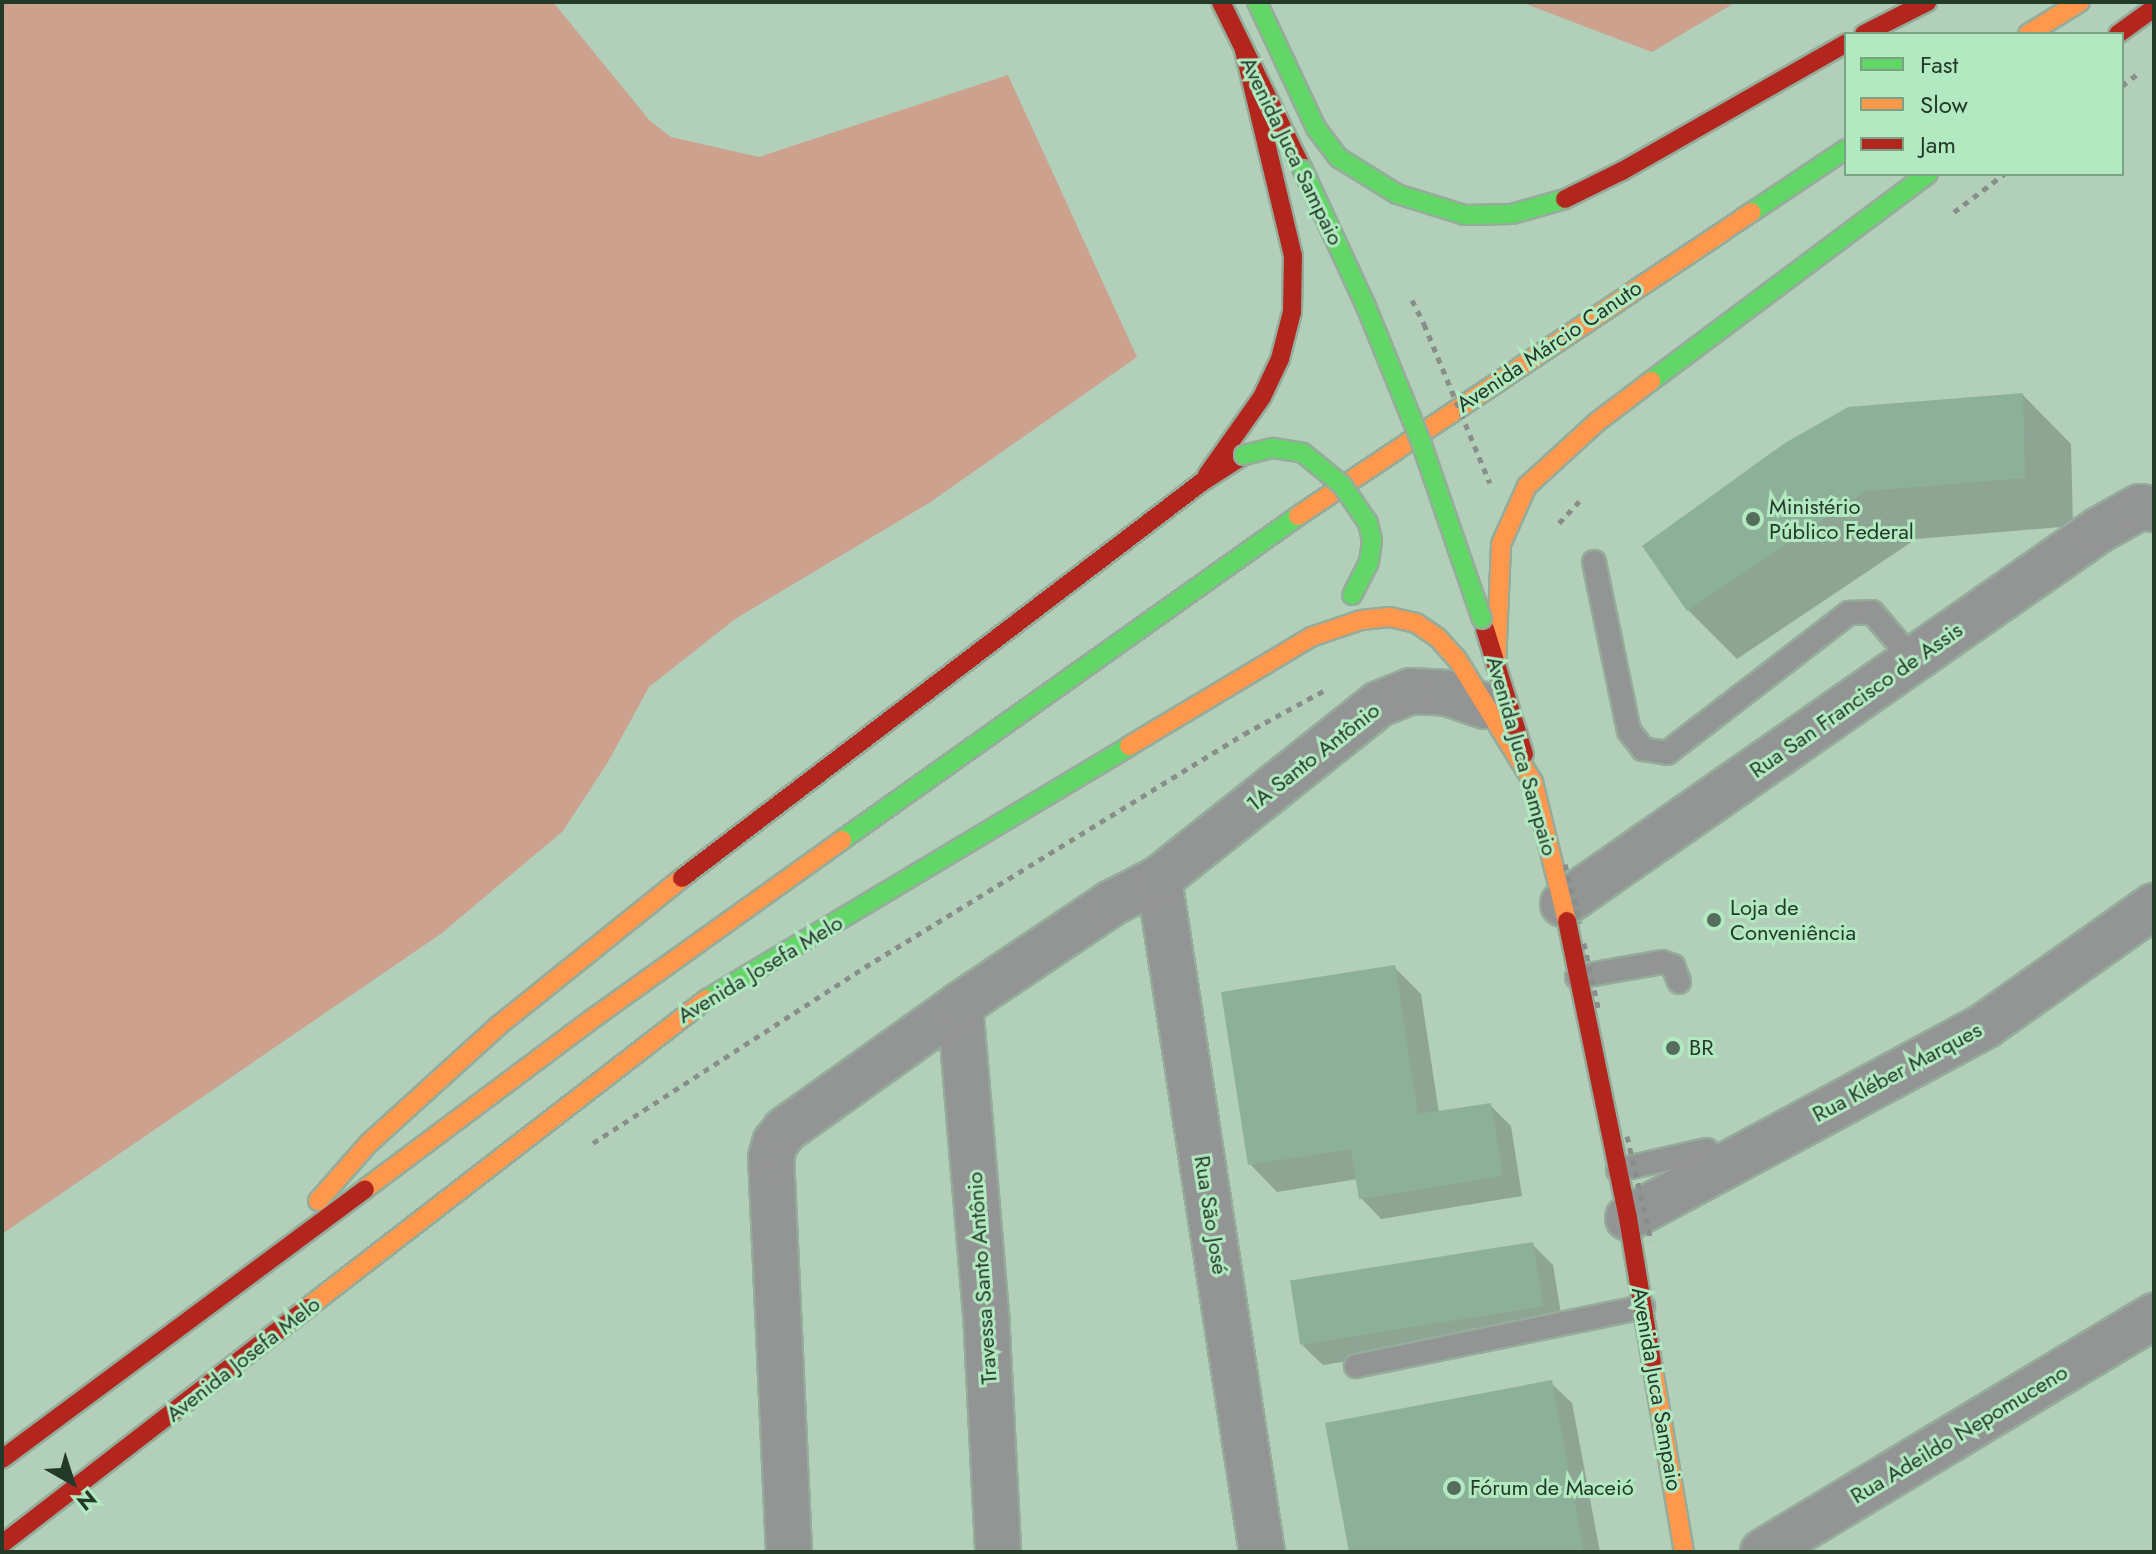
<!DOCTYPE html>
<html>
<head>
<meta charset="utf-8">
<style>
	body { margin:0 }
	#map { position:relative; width:2156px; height:1554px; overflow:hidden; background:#b2cfb9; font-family:Jost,sans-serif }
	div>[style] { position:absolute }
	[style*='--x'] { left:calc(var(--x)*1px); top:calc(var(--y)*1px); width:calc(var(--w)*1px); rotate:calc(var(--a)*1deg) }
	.green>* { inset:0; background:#cca18d }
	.shadow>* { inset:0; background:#0003 }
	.building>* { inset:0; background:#8cb198; transform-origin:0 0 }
	.path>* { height:5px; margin-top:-2.5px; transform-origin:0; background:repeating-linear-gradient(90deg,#888e8a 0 6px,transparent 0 12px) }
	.roads { filter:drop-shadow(2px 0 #95ac9b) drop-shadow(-2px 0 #95ac9b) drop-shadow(0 2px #95ac9b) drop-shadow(0 -2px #95ac9b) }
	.lane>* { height:22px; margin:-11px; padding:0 11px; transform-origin:11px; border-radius:11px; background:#939494 }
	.street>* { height:44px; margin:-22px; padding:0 22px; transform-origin:22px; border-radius:22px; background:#939494 }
	.fast>* { height:18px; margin:-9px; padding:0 9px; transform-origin:9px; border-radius:9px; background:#63d668 }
	.slow>* { height:18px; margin:-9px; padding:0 9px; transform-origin:9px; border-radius:9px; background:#ff974d }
	.jam>* { height:18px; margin:-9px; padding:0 9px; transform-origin:9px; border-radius:9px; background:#b3261e }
	.path-bridge>* { height:5px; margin-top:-2.5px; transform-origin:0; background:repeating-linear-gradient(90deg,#888e8a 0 6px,transparent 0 12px) }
	.bridges { filter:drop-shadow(2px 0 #95ac9b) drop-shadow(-2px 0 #95ac9b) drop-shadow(0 2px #95ac9b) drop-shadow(0 -2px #95ac9b) }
	.fast-bridge>* { height:18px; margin:-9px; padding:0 9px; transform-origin:9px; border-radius:9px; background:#63d668 }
	.dots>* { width:22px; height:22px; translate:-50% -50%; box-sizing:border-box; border:4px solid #b2e9c0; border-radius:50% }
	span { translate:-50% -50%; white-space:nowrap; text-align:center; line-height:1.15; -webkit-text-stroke:6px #b2e9c0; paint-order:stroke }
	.street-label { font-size:22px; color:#233a29 }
	.poi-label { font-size:22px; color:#233a29 }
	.left { translate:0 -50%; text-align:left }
	.frame { position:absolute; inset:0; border:4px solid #233a29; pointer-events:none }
	.legend { position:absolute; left:1844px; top:32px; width:280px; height:144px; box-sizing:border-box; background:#b2e9c0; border:2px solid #79a384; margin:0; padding:10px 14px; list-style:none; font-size:24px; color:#233a29 }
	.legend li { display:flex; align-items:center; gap:16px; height:40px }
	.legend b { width:40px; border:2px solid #79a384 }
	.north { position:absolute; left:32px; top:1442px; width:80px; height:80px; -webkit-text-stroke:6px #b2e9c0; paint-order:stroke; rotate:141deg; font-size:22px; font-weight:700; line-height:32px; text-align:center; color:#233a29 }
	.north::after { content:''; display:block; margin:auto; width:28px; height:36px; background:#233a29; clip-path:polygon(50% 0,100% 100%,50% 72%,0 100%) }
</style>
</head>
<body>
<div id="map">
	<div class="green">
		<div style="clip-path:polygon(2px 2px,553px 2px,650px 121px,671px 137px,759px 157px,1008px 75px,1137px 357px,929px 503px,735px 619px,649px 687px,608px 762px,563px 831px,442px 933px,2px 1234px)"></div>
		<div style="clip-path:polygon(1521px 2px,1736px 2px,1652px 52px)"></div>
	</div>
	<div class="shadow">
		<div style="clip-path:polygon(2023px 395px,2071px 444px,2073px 526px,1916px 539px,1737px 659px,1688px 610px,1645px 546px)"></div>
		<div style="clip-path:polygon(1394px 967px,1421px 994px,1439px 1113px,1490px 1105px,1511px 1126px,1522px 1196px,1381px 1219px,1361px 1198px,1358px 1179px,1277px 1192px,1250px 1164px)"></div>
		<div style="clip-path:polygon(1532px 1244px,1553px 1265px,1563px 1326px,1323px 1365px,1302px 1345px)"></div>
		<div style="clip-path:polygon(1551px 1383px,1572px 1403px,1600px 1552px,1351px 1552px)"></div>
	</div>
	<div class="building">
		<div style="clip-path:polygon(2023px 393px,2025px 478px,1866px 491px,1687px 611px,1642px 546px,1785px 443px,1848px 407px)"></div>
		<div style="clip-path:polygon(1395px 965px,1418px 1114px,1491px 1103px,1503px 1176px,1359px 1199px,1351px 1149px,1248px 1165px,1221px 992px)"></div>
		<div style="left:1533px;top:1242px;width:65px;height:246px;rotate:81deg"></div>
		<div style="clip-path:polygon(1552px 1380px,1584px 1552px,1349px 1552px,1325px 1423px)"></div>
	</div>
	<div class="path">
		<div style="--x:2122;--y:86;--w:23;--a:-38"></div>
		<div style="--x:1954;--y:212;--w:63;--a:-37.2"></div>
		<div style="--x:1412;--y:300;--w:27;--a:63"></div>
		<div style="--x:1559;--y:523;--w:34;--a:-47"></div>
		<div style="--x:593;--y:1143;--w:324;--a:-32.9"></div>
		<div style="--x:865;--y:967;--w:445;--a:-31.6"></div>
		<div style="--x:1244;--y:734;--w:92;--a:-28.5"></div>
	</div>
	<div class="roads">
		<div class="lane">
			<div style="--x:1594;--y:562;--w:173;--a:78.3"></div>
			<div style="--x:1629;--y:731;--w:23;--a:52"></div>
			<div style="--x:1643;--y:749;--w:24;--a:9"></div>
			<div style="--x:1667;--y:753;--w:230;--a:-37.6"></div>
			<div style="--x:1849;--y:613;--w:23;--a:-2"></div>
			<div style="--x:1872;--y:612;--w:63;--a:49.5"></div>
			<div style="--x:1577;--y:977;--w:86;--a:-10"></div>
			<div style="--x:1662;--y:962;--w:12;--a:20"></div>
			<div style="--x:1673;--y:966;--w:17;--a:69"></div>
			<div style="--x:1618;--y:1170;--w:91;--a:-12.7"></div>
			<div style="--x:1356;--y:1366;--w:293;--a:-11.6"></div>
		</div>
		<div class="street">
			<div style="--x:1159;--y:879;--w:681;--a:81.3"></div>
			<div style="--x:1563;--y:904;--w:654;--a:-34.91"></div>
			<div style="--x:2099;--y:530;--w:47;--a:-29.3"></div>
			<div style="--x:2140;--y:507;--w:14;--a:8"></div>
			<div style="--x:960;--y:1005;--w:308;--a:85.2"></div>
			<div style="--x:986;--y:1312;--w:240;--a:87.1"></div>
			<div style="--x:1628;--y:1218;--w:407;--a:-28.3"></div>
			<div style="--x:1986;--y:1025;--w:206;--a:-35.3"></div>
			<div style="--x:789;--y:1552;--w:394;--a:-92.6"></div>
			<div style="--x:771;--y:1158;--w:16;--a:-75"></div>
			<div style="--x:775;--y:1143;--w:16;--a:-52"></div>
			<div style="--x:785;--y:1130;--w:215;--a:-35.5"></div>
			<div style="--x:960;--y:1005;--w:183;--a:-33.9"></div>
			<div style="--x:1112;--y:903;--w:53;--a:-27.1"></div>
			<div style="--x:1159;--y:879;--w:281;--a:-38.5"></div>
			<div style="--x:1379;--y:704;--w:35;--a:-22"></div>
			<div style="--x:1411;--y:691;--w:36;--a:3"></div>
			<div style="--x:1447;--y:693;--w:40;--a:18.9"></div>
			<div style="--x:1763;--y:1552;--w:457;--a:-31.1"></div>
		</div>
		<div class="fast">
			<div style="--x:1257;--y:2;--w:139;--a:64.9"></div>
			<div style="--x:1316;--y:128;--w:38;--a:53"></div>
			<div style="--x:1339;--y:158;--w:68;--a:31.8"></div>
			<div style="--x:1397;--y:194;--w:71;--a:17.2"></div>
			<div style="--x:1465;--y:215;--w:47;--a:-1.2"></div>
			<div style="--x:1512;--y:214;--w:55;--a:-15.8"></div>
			<div style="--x:1752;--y:212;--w:113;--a:-33.8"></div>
			<div style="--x:1651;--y:381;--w:346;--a:-36.8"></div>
			<div style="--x:842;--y:840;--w:559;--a:-35.39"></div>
			<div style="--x:707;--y:999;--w:492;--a:-30.9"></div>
		</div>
		<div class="slow">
			<div style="--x:2028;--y:34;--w:61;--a:-31.6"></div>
			<div style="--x:1298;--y:516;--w:546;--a:-33.81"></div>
			<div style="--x:1496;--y:665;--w:121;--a:-87.6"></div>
			<div style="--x:1501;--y:544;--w:64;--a:-65.9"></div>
			<div style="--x:1527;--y:486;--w:95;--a:-42.4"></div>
			<div style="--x:1597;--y:422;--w:68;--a:-37.2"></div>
			<div style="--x:1129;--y:746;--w:212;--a:-30.9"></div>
			<div style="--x:1311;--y:637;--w:53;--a:-18.8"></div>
			<div style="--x:1361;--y:620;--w:29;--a:-6"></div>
			<div style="--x:1390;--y:617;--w:27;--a:13"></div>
			<div style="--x:1416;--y:623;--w:25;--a:34"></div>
			<div style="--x:1437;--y:637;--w:30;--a:48"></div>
			<div style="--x:1457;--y:659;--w:145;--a:58.3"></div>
			<div style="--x:1533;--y:782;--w:143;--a:76.3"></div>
			<div style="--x:365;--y:1189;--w:287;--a:-36.8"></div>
			<div style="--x:595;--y:1017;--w:304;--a:-35.6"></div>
			<div style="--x:318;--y:1201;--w:76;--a:-48.7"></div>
			<div style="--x:368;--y:1144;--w:176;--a:-42.2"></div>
			<div style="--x:498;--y:1026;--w:236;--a:-38.8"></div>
			<div style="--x:307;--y:1308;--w:505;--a:-37.69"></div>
			<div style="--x:1652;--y:1363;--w:192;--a:80.4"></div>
		</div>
		<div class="jam">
			<div style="--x:1221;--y:2;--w:187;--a:64"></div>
			<div style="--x:1864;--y:34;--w:71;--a:-26.9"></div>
			<div style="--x:2118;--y:34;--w:44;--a:-35.8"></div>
			<div style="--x:1565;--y:199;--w:64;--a:-26.2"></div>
			<div style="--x:1622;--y:171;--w:258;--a:-29.7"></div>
			<div style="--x:1207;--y:475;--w:95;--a:-54.8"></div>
			<div style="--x:1262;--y:397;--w:42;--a:-64.7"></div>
			<div style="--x:1280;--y:359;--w:49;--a:-75.7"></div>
			<div style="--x:1292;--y:312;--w:56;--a:-89"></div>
			<div style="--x:1293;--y:256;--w:212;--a:-103.4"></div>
			<div style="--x:1485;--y:629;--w:131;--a:72.7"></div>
			<div style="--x:682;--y:878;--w:654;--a:-37.29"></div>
			<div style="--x:1202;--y:482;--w:50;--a:-32.7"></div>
			<div style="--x:1567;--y:921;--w:303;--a:78.4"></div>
			<div style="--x:1628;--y:1218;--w:147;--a:80.6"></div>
			<div style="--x:2;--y:1459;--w:452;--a:-36.6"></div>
			<div style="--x:2;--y:1544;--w:386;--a:-37.7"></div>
		</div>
	</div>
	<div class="path-bridge">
		<div style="--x:1424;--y:324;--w:172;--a:67.5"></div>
		<div style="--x:1565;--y:864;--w:61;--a:75.7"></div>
		<div style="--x:1584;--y:943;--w:66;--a:77.7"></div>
		<div style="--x:1627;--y:1136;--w:108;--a:77.1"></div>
	</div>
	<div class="bridges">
		<div class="fast-bridge">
			<div style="--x:1303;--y:170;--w:148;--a:65.2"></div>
			<div style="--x:1365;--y:304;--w:149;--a:67.9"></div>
			<div style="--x:1421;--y:442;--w:187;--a:71"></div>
			<div style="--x:1244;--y:455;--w:30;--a:-14"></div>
			<div style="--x:1273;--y:448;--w:30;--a:9"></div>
			<div style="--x:1303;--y:453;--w:50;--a:39.4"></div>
			<div style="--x:1342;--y:485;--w:46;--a:55.6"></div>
			<div style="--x:1368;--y:523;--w:18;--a:77"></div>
			<div style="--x:1372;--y:541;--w:21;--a:98"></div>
			<div style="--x:1369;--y:562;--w:37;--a:117"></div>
		</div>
	</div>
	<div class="dots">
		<div style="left:1753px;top:519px;background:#556e5b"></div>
		<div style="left:1714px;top:920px;background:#556e5b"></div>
		<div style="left:1673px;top:1048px;background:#556e5b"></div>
		<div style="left:1454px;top:1488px;background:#556e5b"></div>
	</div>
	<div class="street-label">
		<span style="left:1292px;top:151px;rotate:64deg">Avenida Juca Sampaio</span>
		<span style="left:1549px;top:346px;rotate:-34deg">Avenida Márcio Canuto</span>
		<span style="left:1856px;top:700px;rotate:-35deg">Rua San Francisco de Assis</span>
		<span style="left:1522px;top:756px;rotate:74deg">Avenida Juca Sampaio</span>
		<span style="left:1313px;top:757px;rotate:-38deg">1A Santo Antônio</span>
		<span style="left:760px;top:969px;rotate:-31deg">Avenida Josefa Melo</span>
		<span style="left:1897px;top:1072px;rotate:-28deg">Rua Kléber Marques</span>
		<span style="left:1211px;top:1215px;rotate:81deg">Rua São José</span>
		<span style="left:982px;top:1278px;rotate:-94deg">Travessa Santo Antônio</span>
		<span style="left:243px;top:1359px;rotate:-38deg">Avenida Josefa Melo</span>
		<span style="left:1657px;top:1389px;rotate:80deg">Avenida Juca Sampaio</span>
		<span style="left:1959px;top:1434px;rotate:-31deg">Rua Adeildo Nepomuceno</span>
	</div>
	<div class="poi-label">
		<span class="left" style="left:1769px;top:519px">Ministério<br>Público Federal</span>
		<span class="left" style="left:1730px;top:920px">Loja de<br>Conveniência</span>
		<span class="left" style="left:1689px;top:1048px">BR</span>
		<span class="left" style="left:1470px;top:1488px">Fórum de Maceió</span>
	</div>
	<div class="frame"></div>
	<ul class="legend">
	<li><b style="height:10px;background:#63d668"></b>Fast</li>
	<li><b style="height:10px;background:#ff974d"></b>Slow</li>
	<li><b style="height:10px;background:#b3261e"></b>Jam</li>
	</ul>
	<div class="north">N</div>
</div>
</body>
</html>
